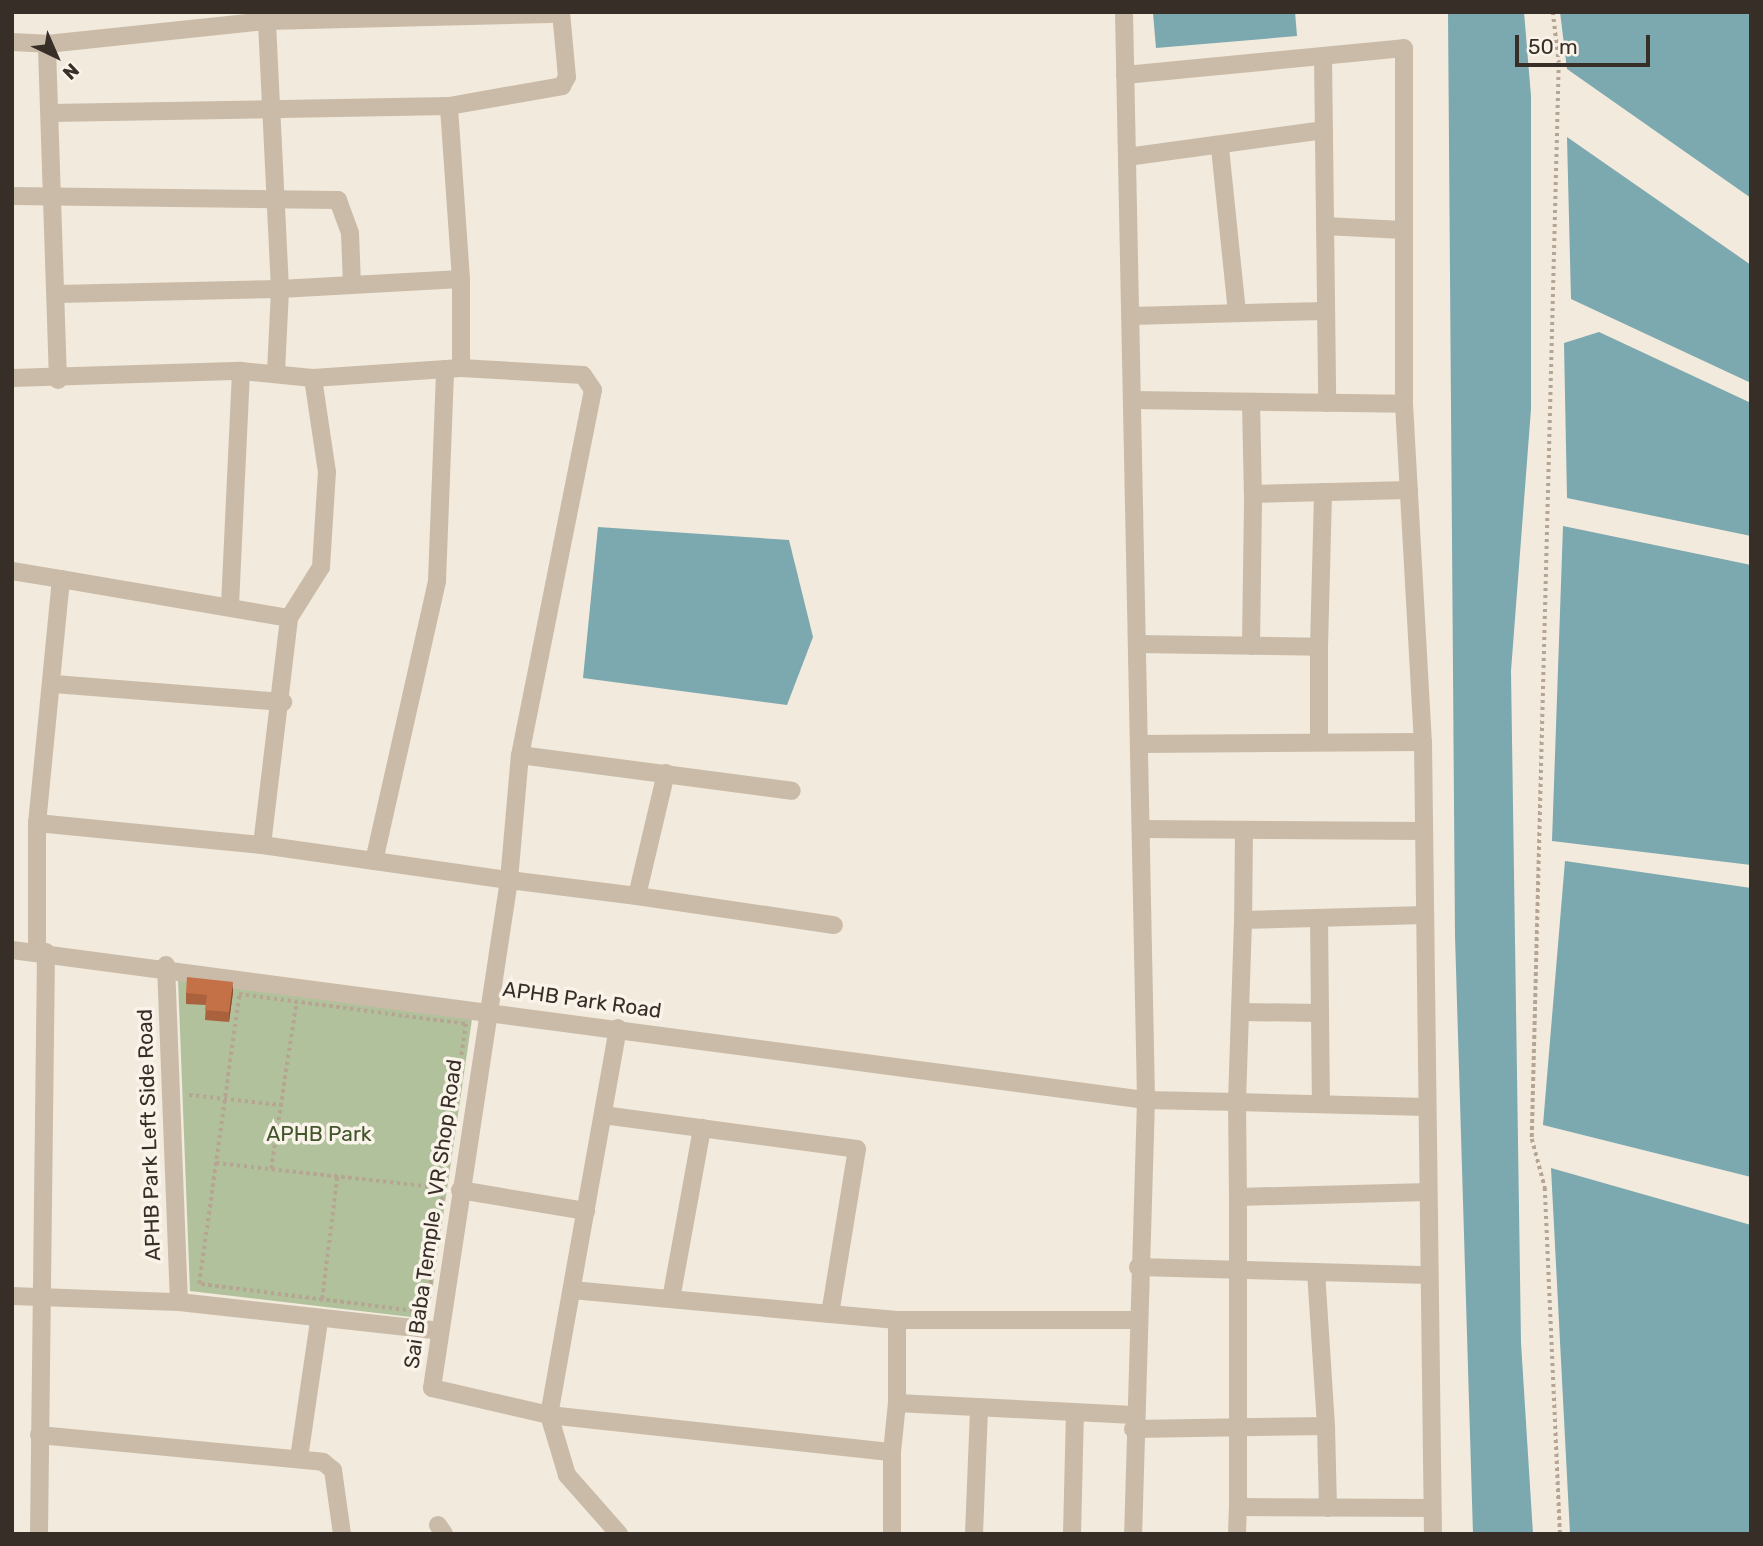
<!DOCTYPE html>
<html>
<head>
<meta charset="utf-8">
<style>
	body { margin:0 }
	#map { position:relative; width:1763px; height:1546px; overflow:hidden; background:#f2eadc; font-family:Rubik,sans-serif }
	div>[style] { position:absolute }
	[style*='--x'] { left:calc(var(--x)*1px); top:calc(var(--y)*1px); width:calc(var(--w)*1px); rotate:calc(var(--a)*1deg) }
	.green>* { inset:0; background:#b1c19c }
	.water>* { inset:0; background:#7ca8af }
	.path>* { height:3.5px; margin-top:-1.75px; transform-origin:0; background:repeating-linear-gradient(90deg,#b6a593 0 3.5px,transparent 0 7px) }
	.minor>* { height:18px; margin:-9px; padding:0 9px; transform-origin:9px; border-radius:9px; background:#cabba8 }
	.wall>* { inset:0; background:#a9613e }
	.shaded-wall>* { inset:0; background:#8a4f32 }
	.building>* { inset:0; background:#c57148 }
	span { translate:-50% -50%; white-space:nowrap; text-align:center; line-height:1.15; -webkit-text-stroke:7px #faf3e9; paint-order:stroke }
	.street-label { font-size:21px; color:#372e28 }
	.park-label { font-size:21px; color:#42552c }
	.frame { position:absolute; inset:0; border:14px solid #372e28; pointer-events:none }
	.north { position:absolute; left:21px; top:21px; width:70px; height:70px; -webkit-text-stroke:5px #faf3e9; paint-order:stroke; rotate:136deg; font-size:19px; font-weight:700; line-height:28px; text-align:center; color:#372e28 }
	.north::after { content:''; display:block; margin:auto; width:24px; height:32px; background:#372e28; clip-path:polygon(50% 0,100% 100%,50% 72%,0 100%) }
	.scale { position:absolute; left:1515px; top:35px; width:135px; height:32px; box-sizing:border-box; border:4px solid #372e28; border-top:0; padding-left:9px; font-size:21px; line-height:24px; white-space:nowrap; color:#372e28; -webkit-text-stroke:5px #faf3e9; paint-order:stroke }
</style>
</head>
<body>
<div id="map">
	<div class="green">
		<div style="clip-path:polygon(178px 978px,472px 1019px,428px 1319px,190px 1291px)"></div>
	</div>
	<div class="water">
		<div style="clip-path:polygon(1295px 12px,1297px 36px,1156px 48px,1153px 13px)"></div>
		<div style="clip-path:polygon(1448px 12px,1524px 12px,1531px 96px,1531px 409px,1511px 671px,1521px 1343px,1533px 1534px,1473px 1534px,1455px 936px)"></div>
		<div style="clip-path:polygon(1560px 12px,1751px 12px,1751px 198px,1567px 69px)"></div>
		<div style="clip-path:polygon(1567px 137px,1751px 265px,1751px 383px,1571px 299px)"></div>
		<div style="clip-path:polygon(1599px 332px,1751px 403px,1751px 536px,1567px 498px,1564px 343px)"></div>
		<div style="clip-path:polygon(1563px 526px,1751px 565px,1751px 865px,1552px 841px)"></div>
		<div style="clip-path:polygon(598px 527px,789px 540px,813px 637px,787px 705px,583px 678px)"></div>
		<div style="clip-path:polygon(1565px 861px,1751px 888px,1751px 1177px,1543px 1125px)"></div>
		<div style="clip-path:polygon(1551px 1168px,1751px 1225px,1751px 1534px,1570px 1534px)"></div>
	</div>
	<div class="path">
		<div style="--x:1553;--y:12;--w:51;--a:83.3"></div>
		<div style="--x:1559;--y:63;--w:1076;--a:91.44"></div>
		<div style="--x:1532;--y:1139;--w:51;--a:75.1"></div>
		<div style="--x:1545;--y:1188;--w:346;--a:87.5"></div>
		<div style="--x:239;--y:994;--w:229;--a:7.5"></div>
		<div style="--x:466;--y:1024;--w:292;--a:97.7"></div>
		<div style="--x:427;--y:1313;--w:230;--a:-172.8"></div>
		<div style="--x:199;--y:1284;--w:293;--a:-82.1"></div>
		<div style="--x:189;--y:1095;--w:93;--a:6.2"></div>
		<div style="--x:216;--y:1163;--w:229;--a:6.3"></div>
		<div style="--x:271;--y:1169;--w:168;--a:-81.4"></div>
		<div style="--x:322;--y:1299;--w:123;--a:-83"></div>
	</div>
	<div class="minor">
		<div style="--x:1124;--y:12;--w:1088;--a:88.84"></div>
		<div style="--x:1146;--y:1100;--w:434;--a:91.7"></div>
		<div style="--x:12;--y:42;--w:35;--a:3"></div>
		<div style="--x:1323;--y:56;--w:347;--a:89.3"></div>
		<div style="--x:1125;--y:75;--w:280;--a:-5.5"></div>
		<div style="--x:1404;--y:48;--w:356;--a:90"></div>
		<div style="--x:1404;--y:404;--w:339;--a:86.8"></div>
		<div style="--x:1423;--y:742;--w:792;--a:89.28"></div>
		<div style="--x:51;--y:113;--w:398;--a:-1"></div>
		<div style="--x:1220;--y:148;--w:166;--a:84.1"></div>
		<div style="--x:1127;--y:157;--w:199;--a:-7.8"></div>
		<div style="--x:12;--y:196;--w:326;--a:0.7"></div>
		<div style="--x:338;--y:200;--w:35;--a:70"></div>
		<div style="--x:350;--y:233;--w:52;--a:87.8"></div>
		<div style="--x:1325;--y:226;--w:78;--a:2.9"></div>
		<div style="--x:461;--y:279;--w:89;--a:90"></div>
		<div style="--x:57;--y:294;--w:223;--a:-1.3"></div>
		<div style="--x:280;--y:289;--w:268;--a:-92.8"></div>
		<div style="--x:267;--y:21;--w:294;--a:-1.4"></div>
		<div style="--x:1131;--y:316;--w:195;--a:-1.5"></div>
		<div style="--x:276;--y:372;--w:83;--a:-87.2"></div>
		<div style="--x:280;--y:289;--w:181;--a:-3.2"></div>
		<div style="--x:461;--y:279;--w:173;--a:-94"></div>
		<div style="--x:449;--y:106;--w:115;--a:-10"></div>
		<div style="--x:562;--y:86;--w:10;--a:-61"></div>
		<div style="--x:567;--y:77;--w:65;--a:-95.3"></div>
		<div style="--x:12;--y:378;--w:229;--a:-1.8"></div>
		<div style="--x:241;--y:371;--w:72;--a:5.6"></div>
		<div style="--x:313;--y:378;--w:148;--a:-3.9"></div>
		<div style="--x:461;--y:368;--w:122;--a:3.3"></div>
		<div style="--x:583;--y:375;--w:18;--a:56"></div>
		<div style="--x:593;--y:390;--w:372;--a:101.3"></div>
		<div style="--x:58;--y:380;--w:336;--a:-91.9"></div>
		<div style="--x:47;--y:44;--w:221;--a:-6"></div>
		<div style="--x:267;--y:21;--w:9;--a:-96"></div>
		<div style="--x:1132;--y:400;--w:272;--a:0.8"></div>
		<div style="--x:1251;--y:402;--w:92;--a:88.8"></div>
		<div style="--x:1253;--y:494;--w:156;--a:-1.5"></div>
		<div style="--x:12;--y:571;--w:50;--a:9.3"></div>
		<div style="--x:230;--y:605;--w:234;--a:-87.3"></div>
		<div style="--x:289;--y:618;--w:60;--a:-57.9"></div>
		<div style="--x:321;--y:567;--w:95;--a:-86.4"></div>
		<div style="--x:327;--y:472;--w:95;--a:-98.5"></div>
		<div style="--x:1138;--y:644;--w:181;--a:0.9"></div>
		<div style="--x:1319;--y:647;--w:155;--a:-88.5"></div>
		<div style="--x:1251;--y:646;--w:152;--a:-89.2"></div>
		<div style="--x:54;--y:684;--w:230;--a:4.5"></div>
		<div style="--x:1319;--y:738;--w:91;--a:-90"></div>
		<div style="--x:1140;--y:744;--w:283;--a:-0.4"></div>
		<div style="--x:666;--y:773;--w:126;--a:103.3"></div>
		<div style="--x:637;--y:896;--w:199;--a:8.4"></div>
		<div style="--x:37;--y:823;--w:226;--a:5.6"></div>
		<div style="--x:262;--y:845;--w:229;--a:-83.2"></div>
		<div style="--x:289;--y:618;--w:231;--a:-170.3"></div>
		<div style="--x:61;--y:579;--w:245;--a:95.6"></div>
		<div style="--x:37;--y:823;--w:129;--a:90"></div>
		<div style="--x:1142;--y:829;--w:282;--a:0.4"></div>
		<div style="--x:1244;--y:831;--w:89;--a:90.6"></div>
		<div style="--x:1243;--y:920;--w:182;--a:-1.6"></div>
		<div style="--x:262;--y:845;--w:249;--a:8.1"></div>
		<div style="--x:509;--y:880;--w:125;--a:-85"></div>
		<div style="--x:520;--y:755;--w:274;--a:7.5"></div>
		<div style="--x:374;--y:861;--w:287;--a:-77.3"></div>
		<div style="--x:437;--y:581;--w:212;--a:-87.8"></div>
		<div style="--x:1319;--y:918;--w:185;--a:89.4"></div>
		<div style="--x:12;--y:950;--w:1144;--a:7.54"></div>
		<div style="--x:1146;--y:1100;--w:91;--a:1.3"></div>
		<div style="--x:1237;--y:1102;--w:90;--a:-88.1"></div>
		<div style="--x:1240;--y:1012;--w:80;--a:0.7"></div>
		<div style="--x:166;--y:965;--w:337;--a:87.8"></div>
		<div style="--x:1240;--y:1012;--w:92;--a:-88.1"></div>
		<div style="--x:618;--y:1028;--w:393;--a:100.1"></div>
		<div style="--x:549;--y:1415;--w:345;--a:6.2"></div>
		<div style="--x:892;--y:1452;--w:49;--a:-84.2"></div>
		<div style="--x:897;--y:1403;--w:236;--a:2.9"></div>
		<div style="--x:1427;--y:1107;--w:190;--a:-178.5"></div>
		<div style="--x:1237;--y:1102;--w:95;--a:89.4"></div>
		<div style="--x:1238;--y:1197;--w:190;--a:-1.5"></div>
		<div style="--x:603;--y:1115;--w:256;--a:7.6"></div>
		<div style="--x:857;--y:1149;--w:167;--a:99.3"></div>
		<div style="--x:830;--y:1314;--w:67;--a:5.1"></div>
		<div style="--x:897;--y:1320;--w:239;--a:0"></div>
		<div style="--x:460;--y:1190;--w:128;--a:9.5"></div>
		<div style="--x:1138;--y:1267;--w:291;--a:1.6"></div>
		<div style="--x:572;--y:1290;--w:259;--a:5.3"></div>
		<div style="--x:12;--y:1296;--w:167;--a:2.1"></div>
		<div style="--x:179;--y:1302;--w:263;--a:6.3"></div>
		<div style="--x:671;--y:1299;--w:174;--a:-79.7"></div>
		<div style="--x:897;--y:1320;--w:83;--a:90"></div>
		<div style="--x:1326;--y:1426;--w:82;--a:88.6"></div>
		<div style="--x:1133;--y:1429;--w:193;--a:-0.9"></div>
		<div style="--x:1326;--y:1426;--w:154;--a:-93.7"></div>
		<div style="--x:39;--y:1435;--w:285;--a:5.4"></div>
		<div style="--x:323;--y:1462;--w:13;--a:39"></div>
		<div style="--x:333;--y:1470;--w:65;--a:82"></div>
		<div style="--x:892;--y:1452;--w:82;--a:90"></div>
		<div style="--x:299;--y:1458;--w:138;--a:-81.7"></div>
		<div style="--x:1238;--y:1507;--w:310;--a:-90"></div>
		<div style="--x:438;--y:1525;--w:11;--a:56"></div>
		<div style="--x:39;--y:1534;--w:582;--a:-89.31"></div>
		<div style="--x:619;--y:1534;--w:79;--a:-131.4"></div>
		<div style="--x:567;--y:1475;--w:63;--a:-106.7"></div>
		<div style="--x:549;--y:1415;--w:120;--a:-167"></div>
		<div style="--x:432;--y:1388;--w:514;--a:-81.38"></div>
		<div style="--x:509;--y:880;--w:129;--a:7.1"></div>
		<div style="--x:974;--y:1534;--w:122;--a:-87.7"></div>
		<div style="--x:1072;--y:1534;--w:120;--a:-88.6"></div>
		<div style="--x:1237;--y:1534;--w:27;--a:-88"></div>
		<div style="--x:1238;--y:1507;--w:194;--a:0.3"></div>
	</div>
	<div class="wall">
		<div style="clip-path:polygon(233px 992px,229px 1022px,205px 1020px,206px 1005px,186px 1004px,186px 993px)"></div>
	</div>
	<div class="shaded-wall">
		<div style="clip-path:polygon(233px 982px,233px 992px,229px 1022px,229px 1012px)"></div>
	</div>
	<div class="building">
		<div style="clip-path:polygon(187px 977px,233px 982px,229px 1012px,205px 1010px,207px 995px,186px 993px)"></div>
	</div>
	<div class="street-label">
		<span style="left:582px;top:1000px;rotate:8deg">APHB Park Road</span>
		<span style="left:149px;top:1135px;rotate:-92deg">APHB Park Left Side Road</span>
		<span style="left:433px;top:1214px;rotate:-82deg">Sai Baba Temple , VR Shop Road</span>
	</div>
	<div class="park-label">
		<span style="left:319px;top:1134px">APHB Park</span>
	</div>
	<div class="frame"></div>
	<div class="north">N</div>
	<div class="scale">50 m</div>
</div>
</body>
</html>
